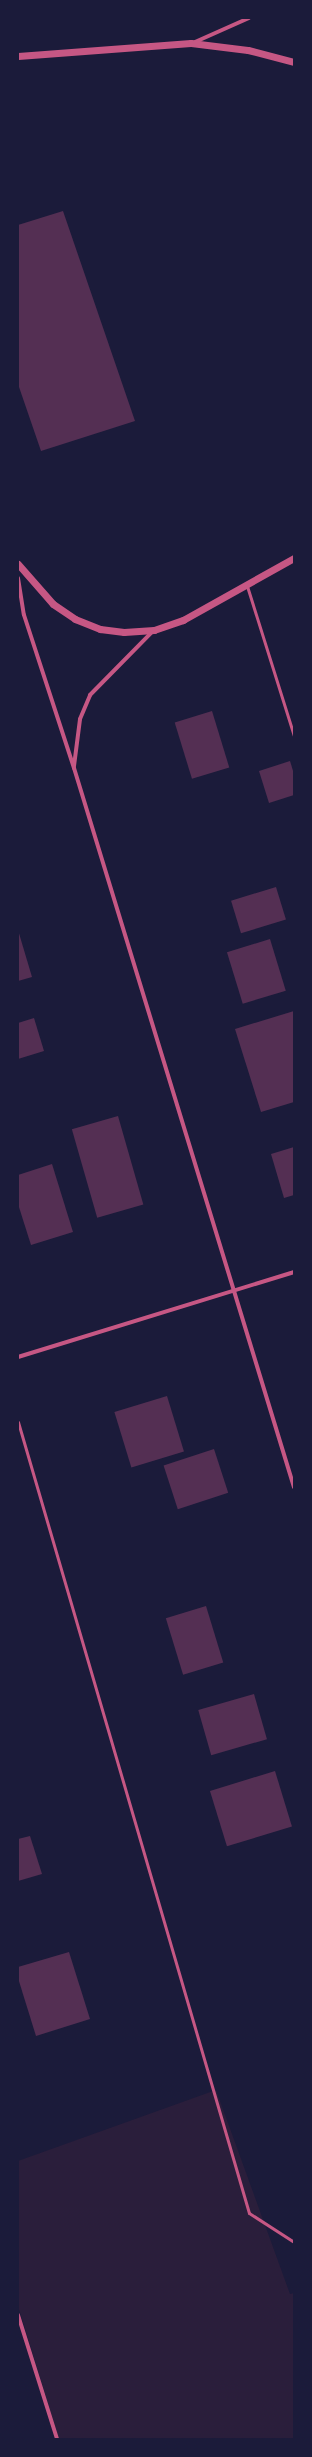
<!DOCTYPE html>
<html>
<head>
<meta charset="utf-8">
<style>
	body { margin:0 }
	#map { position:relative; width:312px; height:2457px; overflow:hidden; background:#1b1b3a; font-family:Montserrat,sans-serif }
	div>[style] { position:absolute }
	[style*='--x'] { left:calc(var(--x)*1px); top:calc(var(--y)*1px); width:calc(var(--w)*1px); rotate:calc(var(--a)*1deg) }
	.green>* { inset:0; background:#2a1e3b }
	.building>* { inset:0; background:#542f53; transform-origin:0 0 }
	.service>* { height:3px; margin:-1.5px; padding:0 1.5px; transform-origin:1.5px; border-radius:1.5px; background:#c65784 }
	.minor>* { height:4px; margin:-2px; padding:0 2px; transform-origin:2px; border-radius:2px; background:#c65784 }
	.tertiary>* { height:7px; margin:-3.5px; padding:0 3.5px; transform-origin:3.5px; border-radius:3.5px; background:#c65784 }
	span { translate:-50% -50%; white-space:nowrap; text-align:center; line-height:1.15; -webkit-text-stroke:4px #1b1b3a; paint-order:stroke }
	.frame { position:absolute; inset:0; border:19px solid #1b1b3a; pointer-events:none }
</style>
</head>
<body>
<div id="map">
	<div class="green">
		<div style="clip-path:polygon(216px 2090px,290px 2294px,294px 2293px,294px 2439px,59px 2439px,18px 2306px,18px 2161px)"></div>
	</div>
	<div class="building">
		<div style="clip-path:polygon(63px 211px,135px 421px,41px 451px,18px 384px,18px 225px)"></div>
		<div style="left:212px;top:711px;width:59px;height:39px;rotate:73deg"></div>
		<div style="clip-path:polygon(290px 761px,294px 774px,294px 795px,269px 803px,259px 771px)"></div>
		<div style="left:276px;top:887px;width:34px;height:47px;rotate:73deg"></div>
		<div style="clip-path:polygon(18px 930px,32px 977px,18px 981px)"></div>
		<div style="left:270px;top:939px;width:54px;height:45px;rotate:73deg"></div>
		<div style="clip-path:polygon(294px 1011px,294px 1102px,261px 1112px,235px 1029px)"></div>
		<div style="clip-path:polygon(34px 1018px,44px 1051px,18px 1059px,18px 1023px)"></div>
		<div style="left:118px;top:1116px;width:92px;height:48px;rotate:74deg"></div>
		<div style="clip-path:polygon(294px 1147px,294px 1195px,284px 1198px,271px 1154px)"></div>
		<div style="clip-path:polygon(52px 1164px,73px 1232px,31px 1245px,18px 1204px,18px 1175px)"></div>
		<div style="left:167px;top:1396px;width:58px;height:55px;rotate:73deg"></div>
		<div style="left:214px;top:1449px;width:46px;height:53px;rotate:72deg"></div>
		<div style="left:206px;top:1606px;width:59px;height:42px;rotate:73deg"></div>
		<div style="left:254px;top:1694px;width:47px;height:58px;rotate:74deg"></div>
		<div style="left:275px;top:1771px;width:58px;height:68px;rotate:73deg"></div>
		<div style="clip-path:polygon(30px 1836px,42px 1874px,18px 1881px,18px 1839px)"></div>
		<div style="clip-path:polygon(69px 1952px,90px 2019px,36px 2036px,18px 1978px,18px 1967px)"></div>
	</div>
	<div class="service">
		<div style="--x:247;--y:586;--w:157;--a:72.6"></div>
		<div style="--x:18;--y:1422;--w:824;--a:73.72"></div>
		<div style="--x:249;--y:2213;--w:54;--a:32.8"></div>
	</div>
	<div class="minor">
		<div style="--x:195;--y:42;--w:59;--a:-24"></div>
		<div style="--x:18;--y:578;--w:37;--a:81"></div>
		<div style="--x:24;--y:615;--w:161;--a:71.9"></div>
		<div style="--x:74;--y:768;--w:752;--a:72.99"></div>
		<div style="--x:74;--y:766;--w:47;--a:-82.7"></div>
		<div style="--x:80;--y:719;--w:26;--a:-67"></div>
		<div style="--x:90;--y:695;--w:90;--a:-45.5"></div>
		<div style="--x:18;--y:1357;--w:289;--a:-17.1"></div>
		<div style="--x:18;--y:2315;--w:130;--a:72.5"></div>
	</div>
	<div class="tertiary">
		<div style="--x:18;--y:56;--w:173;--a:-4.3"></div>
		<div style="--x:191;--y:43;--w:57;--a:7"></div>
		<div style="--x:248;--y:50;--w:48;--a:14.6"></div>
		<div style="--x:18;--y:564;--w:53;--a:48.8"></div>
		<div style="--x:53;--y:604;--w:27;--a:34"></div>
		<div style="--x:75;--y:619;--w:27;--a:22"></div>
		<div style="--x:100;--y:629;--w:24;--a:7"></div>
		<div style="--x:124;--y:632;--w:30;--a:-4"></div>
		<div style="--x:154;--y:630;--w:31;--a:-19"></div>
		<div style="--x:183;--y:620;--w:127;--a:-29.2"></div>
	</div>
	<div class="frame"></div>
</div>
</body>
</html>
